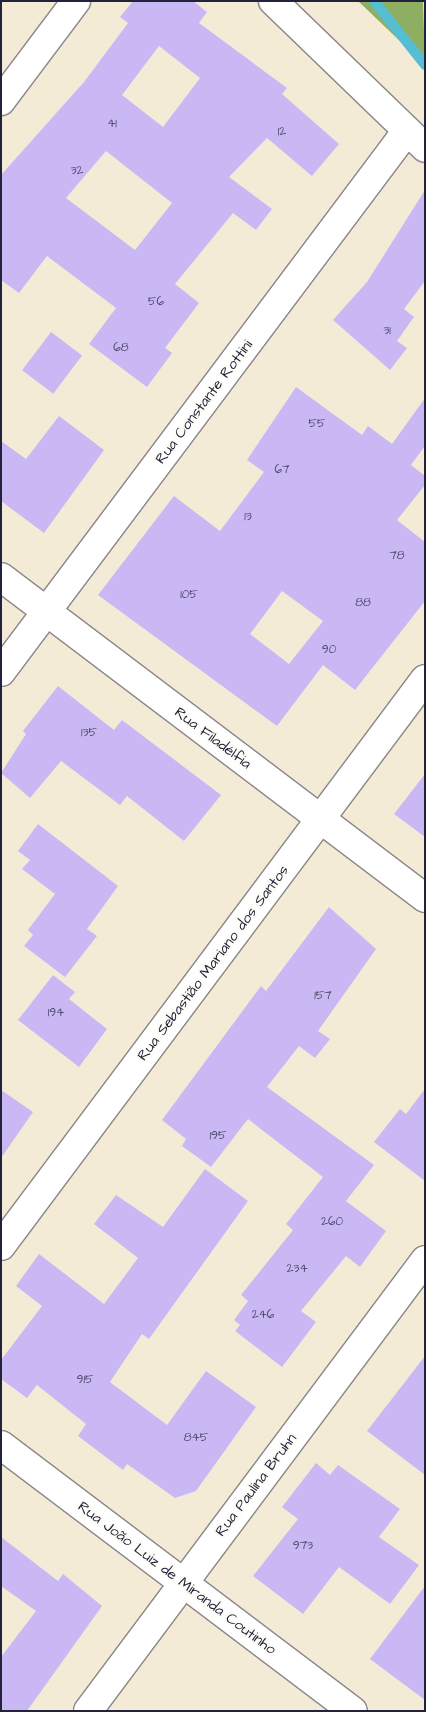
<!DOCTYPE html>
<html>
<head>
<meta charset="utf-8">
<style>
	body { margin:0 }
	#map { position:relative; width:426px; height:1712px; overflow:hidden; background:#f4ebd6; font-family:"Architects Daughter",sans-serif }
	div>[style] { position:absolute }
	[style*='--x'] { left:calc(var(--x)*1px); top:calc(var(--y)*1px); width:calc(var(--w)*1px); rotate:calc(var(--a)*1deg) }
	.forest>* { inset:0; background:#8eaf62 }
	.stream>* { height:10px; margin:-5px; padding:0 5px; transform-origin:5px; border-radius:5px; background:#56bed3 }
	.building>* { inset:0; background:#cab8f5; transform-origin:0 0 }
	.roads { filter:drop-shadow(1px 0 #8b8688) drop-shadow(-1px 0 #8b8688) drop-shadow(0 1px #8b8688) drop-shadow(0 -1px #8b8688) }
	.minor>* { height:28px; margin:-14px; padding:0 14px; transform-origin:14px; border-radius:14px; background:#fff }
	span { translate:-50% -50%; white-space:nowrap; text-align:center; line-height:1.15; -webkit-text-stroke:5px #fdfcf7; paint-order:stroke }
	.number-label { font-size:12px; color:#4c486a }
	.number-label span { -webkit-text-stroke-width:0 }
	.street-label { font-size:15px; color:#22223b }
	.frame { position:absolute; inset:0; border:2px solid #22223b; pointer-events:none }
</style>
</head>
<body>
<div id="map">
	<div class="forest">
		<div style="clip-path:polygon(358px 1px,423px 1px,425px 65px)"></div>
	</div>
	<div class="stream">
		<div style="--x:374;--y:1;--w:82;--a:51.4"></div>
	</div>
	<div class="building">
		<div style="clip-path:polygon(evenodd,133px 1px,193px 1px,207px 12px,199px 23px,287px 88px,282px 94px,339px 144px,312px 176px,267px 138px,229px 177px,272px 209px,256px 230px,233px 213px,175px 284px,199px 303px,165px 348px,172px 353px,147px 387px,89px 344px,116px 308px,47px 256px,19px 293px,1px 280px,1px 175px,84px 82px,128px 23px,120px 17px,133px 1px,159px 46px,200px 78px,163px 127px,122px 95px,159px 46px,133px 1px,106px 151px,172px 203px,135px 250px,66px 198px,106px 151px)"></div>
		<div style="clip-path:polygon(425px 190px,425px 281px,404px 309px,414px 317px,397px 341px,407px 348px,390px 370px,333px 320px,367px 282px)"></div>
		<div style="left:51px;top:332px;width:39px;height:48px;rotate:37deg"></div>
		<div style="clip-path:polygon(evenodd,296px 387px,362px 435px,368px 426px,392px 444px,425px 398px,425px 446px,411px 465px,425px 476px,425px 485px,397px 520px,425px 542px,425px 601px,355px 690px,323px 665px,277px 726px,98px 595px,174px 496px,220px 531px,264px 472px,247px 460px,296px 387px,282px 591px,323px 621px,289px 664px,250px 634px,282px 591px)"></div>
		<div style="clip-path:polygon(59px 416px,104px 450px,44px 533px,1px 501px,1px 441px,26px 459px)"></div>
		<div style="clip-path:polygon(58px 686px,114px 730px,122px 720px,221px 795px,184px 841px,127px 796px,120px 805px,61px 761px,30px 798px,1px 773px,26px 734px,23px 731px)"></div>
		<div style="clip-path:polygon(425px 774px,425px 837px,394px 814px)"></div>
		<div style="clip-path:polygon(38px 824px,118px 886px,87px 929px,97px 936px,65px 977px,24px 946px,33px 935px,28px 930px,55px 894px,22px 869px,30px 860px,18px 851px)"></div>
		<div style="clip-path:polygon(329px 907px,376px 949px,318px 1031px,330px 1039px,315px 1058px,299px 1046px,267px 1087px,374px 1165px,346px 1201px,386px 1231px,360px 1267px,346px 1256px,301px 1311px,316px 1322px,282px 1367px,235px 1331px,240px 1325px,234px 1320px,248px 1301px,241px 1295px,293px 1230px,286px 1224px,323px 1177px,248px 1119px,211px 1167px,182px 1146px,186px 1139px,162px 1120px,261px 986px,266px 991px)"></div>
		<div style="clip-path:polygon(53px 975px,75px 992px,69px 999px,107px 1029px,79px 1067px,18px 1020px)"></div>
		<div style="clip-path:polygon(425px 1089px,425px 1181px,374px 1142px,400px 1109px,406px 1114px)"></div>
		<div style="clip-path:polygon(1px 1090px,33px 1112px,1px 1158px)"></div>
		<div style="clip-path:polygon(205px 1169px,248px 1201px,149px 1339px,142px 1334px,110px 1382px,167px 1425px,206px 1371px,256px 1407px,196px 1491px,175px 1498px,127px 1464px,123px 1470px,78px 1436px,86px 1424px,37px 1385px,27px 1398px,1px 1379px,1px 1360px,42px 1306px,16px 1286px,39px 1254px,104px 1304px,138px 1258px,94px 1224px,116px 1195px,163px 1227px)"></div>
		<div style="clip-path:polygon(425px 1356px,425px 1475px,367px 1431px)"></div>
		<div style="clip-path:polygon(316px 1463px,330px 1475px,338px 1465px,400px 1509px,379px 1537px,419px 1565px,390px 1604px,339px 1567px,303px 1614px,253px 1576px,298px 1519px,282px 1507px)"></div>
		<div style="clip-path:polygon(1px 1537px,58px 1581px,63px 1574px,102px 1606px,27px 1711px,1px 1711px,1px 1657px,36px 1611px,1px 1586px)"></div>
		<div style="clip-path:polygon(425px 1586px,425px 1700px,370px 1659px)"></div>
	</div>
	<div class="roads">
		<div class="minor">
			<div style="--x:273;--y:1;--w:211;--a:44"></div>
			<div style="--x:1;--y:101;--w:125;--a:-53.1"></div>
			<div style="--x:1;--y:577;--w:532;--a:37.13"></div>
			<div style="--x:1;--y:672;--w:675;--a:-53.13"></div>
			<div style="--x:1;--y:1246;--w:708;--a:-53.21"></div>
			<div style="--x:1;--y:1445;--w:441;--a:37.1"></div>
			<div style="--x:88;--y:1711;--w:563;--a:-53.23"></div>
		</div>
	</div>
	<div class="number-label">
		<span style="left:112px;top:124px">41</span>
		<span style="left:282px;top:132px">12</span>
		<span style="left:77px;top:171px">32</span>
		<span style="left:156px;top:302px">56</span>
		<span style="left:387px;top:331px">31</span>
		<span style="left:121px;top:348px">68</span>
		<span style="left:317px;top:424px">55</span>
		<span style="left:282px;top:470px">67</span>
		<span style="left:248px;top:517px">13</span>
		<span style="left:397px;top:556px">78</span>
		<span style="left:189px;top:595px">105</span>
		<span style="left:363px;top:603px">88</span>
		<span style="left:329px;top:650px">90</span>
		<span style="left:89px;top:733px">135</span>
		<span style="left:323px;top:996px">157</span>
		<span style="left:56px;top:1013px">194</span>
		<span style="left:218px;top:1136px">195</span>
		<span style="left:332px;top:1222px">260</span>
		<span style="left:297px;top:1269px">234</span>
		<span style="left:263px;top:1315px">246</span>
		<span style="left:85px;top:1380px">915</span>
		<span style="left:196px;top:1438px">845</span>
		<span style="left:303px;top:1546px">973</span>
	</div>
	<div class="street-label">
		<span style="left:204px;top:402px;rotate:-53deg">Rua Constante Rottini</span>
		<span style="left:213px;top:738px;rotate:37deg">Rua Filadélfia</span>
		<span style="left:213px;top:963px;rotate:-53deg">Rua Sebastião Mariano dos Santos</span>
		<span style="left:256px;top:1485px;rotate:-53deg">Rua Paulina Bruhn</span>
		<span style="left:177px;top:1578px;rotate:37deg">Rua João Luiz de Miranda Coutinho</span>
	</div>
	<div class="frame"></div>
</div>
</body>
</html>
